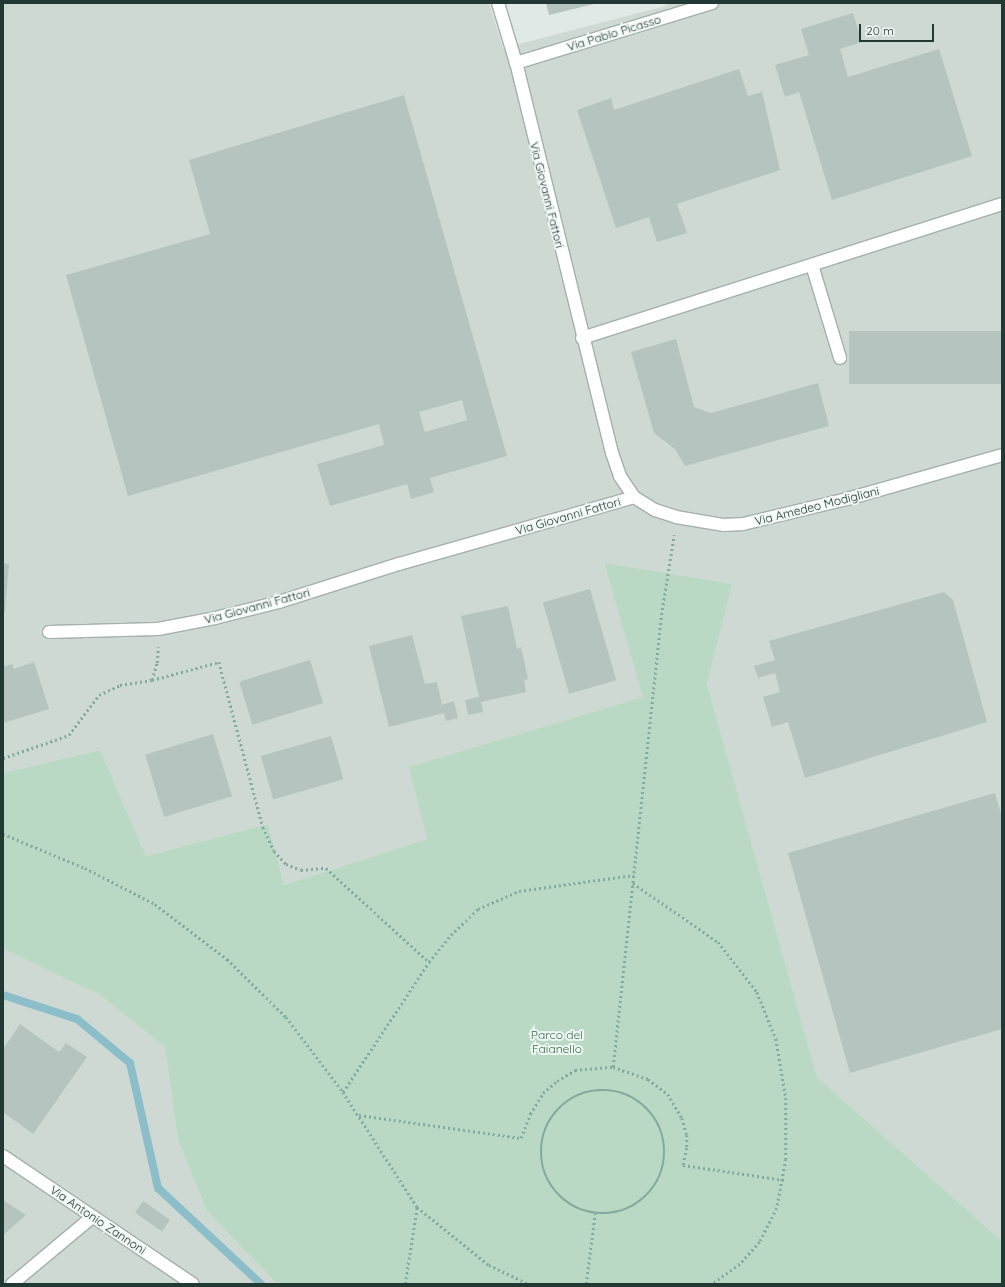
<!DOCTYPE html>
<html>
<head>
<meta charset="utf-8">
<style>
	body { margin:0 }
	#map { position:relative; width:1005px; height:1287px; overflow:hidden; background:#e0e9e5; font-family:Quicksand,sans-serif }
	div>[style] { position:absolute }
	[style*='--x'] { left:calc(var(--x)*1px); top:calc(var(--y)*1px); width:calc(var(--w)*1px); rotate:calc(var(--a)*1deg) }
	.built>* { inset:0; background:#ced9d4 }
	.green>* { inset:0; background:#bad9c4 }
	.stream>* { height:8px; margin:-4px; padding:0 4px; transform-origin:4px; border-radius:4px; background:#8cbeca }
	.building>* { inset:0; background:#b5c4be; transform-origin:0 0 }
	.path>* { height:2.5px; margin-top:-1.25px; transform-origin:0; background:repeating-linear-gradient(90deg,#83aa9f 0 2px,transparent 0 5px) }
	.path>.ring { margin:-1.25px; padding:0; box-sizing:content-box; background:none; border:2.5px solid #83aa9f; border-radius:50% }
	.roads { filter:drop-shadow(1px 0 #a3b0ac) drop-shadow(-1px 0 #a3b0ac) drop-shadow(0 1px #a3b0ac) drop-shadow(0 -1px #a3b0ac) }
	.street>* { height:12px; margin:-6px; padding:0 6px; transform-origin:6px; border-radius:6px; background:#fff }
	span { translate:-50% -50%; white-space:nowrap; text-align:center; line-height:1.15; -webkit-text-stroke:4px #f0f6f3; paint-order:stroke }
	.street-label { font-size:12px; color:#223833 }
	.park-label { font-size:12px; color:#306b49 }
	.frame { position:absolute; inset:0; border:4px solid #223833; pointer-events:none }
	.scale { position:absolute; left:859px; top:24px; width:75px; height:18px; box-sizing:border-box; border:2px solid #223833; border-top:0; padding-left:5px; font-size:12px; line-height:14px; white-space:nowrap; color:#223833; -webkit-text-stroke:3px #f0f6f3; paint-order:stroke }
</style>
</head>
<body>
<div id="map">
	<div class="built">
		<div style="clip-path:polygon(3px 3px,489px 3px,503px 48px,666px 6px,665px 3px,1002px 3px,1002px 1241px,817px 1077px,707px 684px,731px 584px,604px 564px,644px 697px,410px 767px,427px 839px,284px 885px,268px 824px,146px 856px,100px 750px,3px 773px)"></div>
		<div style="clip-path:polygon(3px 949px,100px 995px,165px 1047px,178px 1140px,207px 1211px,277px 1284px,3px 1284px)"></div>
	</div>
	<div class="green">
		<div style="clip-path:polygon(604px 563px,732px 584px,707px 684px,817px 1077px,1002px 1241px,1002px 1284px,277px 1284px,207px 1211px,178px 1140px,165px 1047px,100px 995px,3px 949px,3px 773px,100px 750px,146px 856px,268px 824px,284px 885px,427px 839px,409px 767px,643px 697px)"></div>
	</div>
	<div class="stream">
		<div style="--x:3;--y:995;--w:78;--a:18"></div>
		<div style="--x:77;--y:1019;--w:69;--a:39.7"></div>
		<div style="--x:130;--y:1063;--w:128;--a:77.4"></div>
		<div style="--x:158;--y:1188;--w:141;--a:43"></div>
	</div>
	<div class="building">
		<div style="clip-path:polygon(546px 3px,594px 3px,594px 4px,549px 15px)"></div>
		<div style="clip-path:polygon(853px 13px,862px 42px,840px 49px,848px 77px,939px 49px,972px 156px,832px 200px,799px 92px,785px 97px,775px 65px,809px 55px,801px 29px)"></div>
		<div style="clip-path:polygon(739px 69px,748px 96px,762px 92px,780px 170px,677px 204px,687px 233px,657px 242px,649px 217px,616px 228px,577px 110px,611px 98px,614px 110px)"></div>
		<div style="clip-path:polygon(evenodd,404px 95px,507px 456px,430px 478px,434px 492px,411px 499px,407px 484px,330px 506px,317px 464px,384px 445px,379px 424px,128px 496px,66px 275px,210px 234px,189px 160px,404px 95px,462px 400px,467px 420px,425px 432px,419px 412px,462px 400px)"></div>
		<div style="left:1002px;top:331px;width:53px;height:153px;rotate:90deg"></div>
		<div style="clip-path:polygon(676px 339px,694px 407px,711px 413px,818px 383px,829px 426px,685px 466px,675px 449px,654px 433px,631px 352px)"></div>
		<div style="clip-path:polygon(3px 563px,9px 564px,5px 611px,3px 611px)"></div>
		<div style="left:590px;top:589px;width:95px;height:49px;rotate:74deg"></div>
		<div style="clip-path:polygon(944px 592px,953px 600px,987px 722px,805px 778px,788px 722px,772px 727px,763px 697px,780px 692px,775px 673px,758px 678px,754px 666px,775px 660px,769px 641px)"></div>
		<div style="clip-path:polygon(508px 606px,517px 649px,521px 647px,528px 679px,524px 680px,526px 692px,481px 702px,483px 712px,468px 715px,465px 700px,479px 697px,461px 616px)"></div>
		<div style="clip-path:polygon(412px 635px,425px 684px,437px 682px,442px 705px,454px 701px,458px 718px,446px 721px,444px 713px,389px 727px,369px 646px)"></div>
		<div style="left:310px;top:660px;width:45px;height:74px;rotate:73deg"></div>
		<div style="clip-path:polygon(34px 662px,49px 709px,3px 723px,3px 667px,12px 664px,14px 669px)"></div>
		<div style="left:213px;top:734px;width:65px;height:71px;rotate:73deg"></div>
		<div style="left:331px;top:736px;width:45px;height:73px;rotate:74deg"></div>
		<div style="clip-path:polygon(995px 793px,1002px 817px,1002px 1029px,850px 1073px,788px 853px)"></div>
		<div style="clip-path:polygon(20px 1024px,59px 1052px,66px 1043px,87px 1057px,33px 1134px,3px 1112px,3px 1049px)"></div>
		<div style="clip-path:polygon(3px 1200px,26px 1215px,3px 1235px)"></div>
		<div style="left:143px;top:1201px;width:33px;height:14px;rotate:35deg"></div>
	</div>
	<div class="path">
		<div style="--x:152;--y:680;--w:69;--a:-15"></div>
		<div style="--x:219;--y:662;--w:171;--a:75.1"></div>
		<div style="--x:263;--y:827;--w:26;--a:65"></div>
		<div style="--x:274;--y:851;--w:18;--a:47"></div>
		<div style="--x:286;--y:864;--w:16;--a:22"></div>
		<div style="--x:301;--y:870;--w:25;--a:-5"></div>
		<div style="--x:326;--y:868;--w:139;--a:42.4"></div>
		<div style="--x:3;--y:758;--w:70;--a:-19.2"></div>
		<div style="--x:69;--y:735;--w:50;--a:-53.1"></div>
		<div style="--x:99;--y:695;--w:23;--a:-25"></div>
		<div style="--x:120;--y:685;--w:32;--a:-9"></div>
		<div style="--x:152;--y:680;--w:18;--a:-74"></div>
		<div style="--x:157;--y:663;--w:16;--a:-86"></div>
		<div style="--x:3;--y:834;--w:89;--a:22.5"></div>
		<div style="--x:85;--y:868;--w:79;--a:27.2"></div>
		<div style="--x:155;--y:904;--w:91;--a:37.4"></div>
		<div style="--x:227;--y:959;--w:83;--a:44.5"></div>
		<div style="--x:286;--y:1017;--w:94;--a:52.8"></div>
		<div style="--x:343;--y:1092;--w:137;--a:57.2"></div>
		<div style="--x:417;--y:1207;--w:92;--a:38.9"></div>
		<div style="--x:489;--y:1265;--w:44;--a:25.4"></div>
		<div style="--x:633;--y:883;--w:103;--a:34.8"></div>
		<div style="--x:718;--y:942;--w:63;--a:52"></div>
		<div style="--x:757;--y:992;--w:51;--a:68"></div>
		<div style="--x:776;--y:1039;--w:60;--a:80.4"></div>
		<div style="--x:786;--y:1098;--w:61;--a:90"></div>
		<div style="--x:786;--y:1159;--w:50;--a:100.4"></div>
		<div style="--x:777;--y:1208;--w:38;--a:117"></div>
		<div style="--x:760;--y:1242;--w:30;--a:132"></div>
		<div style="--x:740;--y:1264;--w:34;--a:144"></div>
		<div style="--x:613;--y:1067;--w:460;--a:-83.9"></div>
		<div style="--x:662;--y:610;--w:76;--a:-80.9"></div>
		<div class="ring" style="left:541px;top:1090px;width:121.5px;height:121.5px"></div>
		<div style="--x:343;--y:1092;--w:156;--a:-56.5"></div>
		<div style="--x:429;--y:962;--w:35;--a:-51"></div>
		<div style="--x:451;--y:935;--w:37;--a:-44"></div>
		<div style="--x:478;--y:909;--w:45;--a:-23.7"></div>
		<div style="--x:519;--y:891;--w:116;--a:-7.9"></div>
		<div style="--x:359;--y:1115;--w:164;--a:8.1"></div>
		<div style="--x:521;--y:1138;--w:26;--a:-69"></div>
		<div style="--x:530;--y:1114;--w:25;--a:-58"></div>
		<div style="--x:543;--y:1093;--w:18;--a:-41"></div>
		<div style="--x:557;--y:1081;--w:21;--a:-31"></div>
		<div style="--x:575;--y:1070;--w:38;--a:-5"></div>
		<div style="--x:613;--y:1067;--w:37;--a:19"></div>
		<div style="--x:648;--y:1079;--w:25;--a:37"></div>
		<div style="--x:668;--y:1094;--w:28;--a:60"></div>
		<div style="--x:682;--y:1118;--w:18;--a:74"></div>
		<div style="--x:687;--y:1135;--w:13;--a:90"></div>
		<div style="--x:687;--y:1148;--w:17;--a:103"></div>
		<div style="--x:683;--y:1165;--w:102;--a:8.4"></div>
		<div style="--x:405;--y:1284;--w:78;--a:-81.1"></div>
		<div style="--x:586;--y:1284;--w:71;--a:-82.7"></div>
	</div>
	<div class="roads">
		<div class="street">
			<div style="--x:516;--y:63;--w:205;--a:-17"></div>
			<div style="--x:812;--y:265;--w:97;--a:73.2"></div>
			<div style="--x:582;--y:338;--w:441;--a:-17.7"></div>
			<div style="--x:634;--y:497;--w:25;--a:32"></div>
			<div style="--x:655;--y:510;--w:22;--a:18"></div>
			<div style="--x:676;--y:517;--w:49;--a:9.5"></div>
			<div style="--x:724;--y:525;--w:19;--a:-3"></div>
			<div style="--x:743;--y:524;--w:107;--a:-13.5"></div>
			<div style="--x:847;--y:499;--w:161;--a:-15.8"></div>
			<div style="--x:49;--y:632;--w:109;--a:-1.6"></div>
			<div style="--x:158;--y:629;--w:58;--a:-10.9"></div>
			<div style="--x:215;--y:618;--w:66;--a:-14"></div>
			<div style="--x:279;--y:602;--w:126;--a:-17.6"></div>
			<div style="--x:399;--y:564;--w:244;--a:-15.9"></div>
			<div style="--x:634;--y:497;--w:25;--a:-124"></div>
			<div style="--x:620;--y:476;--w:24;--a:-109"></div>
			<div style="--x:612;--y:453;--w:402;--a:-103.8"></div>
			<div style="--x:516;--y:63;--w:63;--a:-106.7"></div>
			<div style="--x:3;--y:1156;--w:229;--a:34"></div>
			<div style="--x:12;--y:1284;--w:104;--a:-39.9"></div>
		</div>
	</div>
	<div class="street-label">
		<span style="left:614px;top:33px;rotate:-17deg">Via Pablo Picasso</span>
		<span style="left:547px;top:195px;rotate:76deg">Via Giovanni Fattori</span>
		<span style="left:817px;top:506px;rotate:-14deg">Via Amedeo Modigliani</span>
		<span style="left:568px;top:516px;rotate:-16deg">Via Giovanni Fattori</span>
		<span style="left:257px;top:606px;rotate:-15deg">Via Giovanni Fattori</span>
		<span style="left:98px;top:1220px;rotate:34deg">Via Antonio Zannoni</span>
	</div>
	<div class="park-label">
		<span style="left:557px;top:1042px">Parco del<br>Faianello</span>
	</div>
	<div class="frame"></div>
	<div class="scale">20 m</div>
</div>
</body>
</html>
